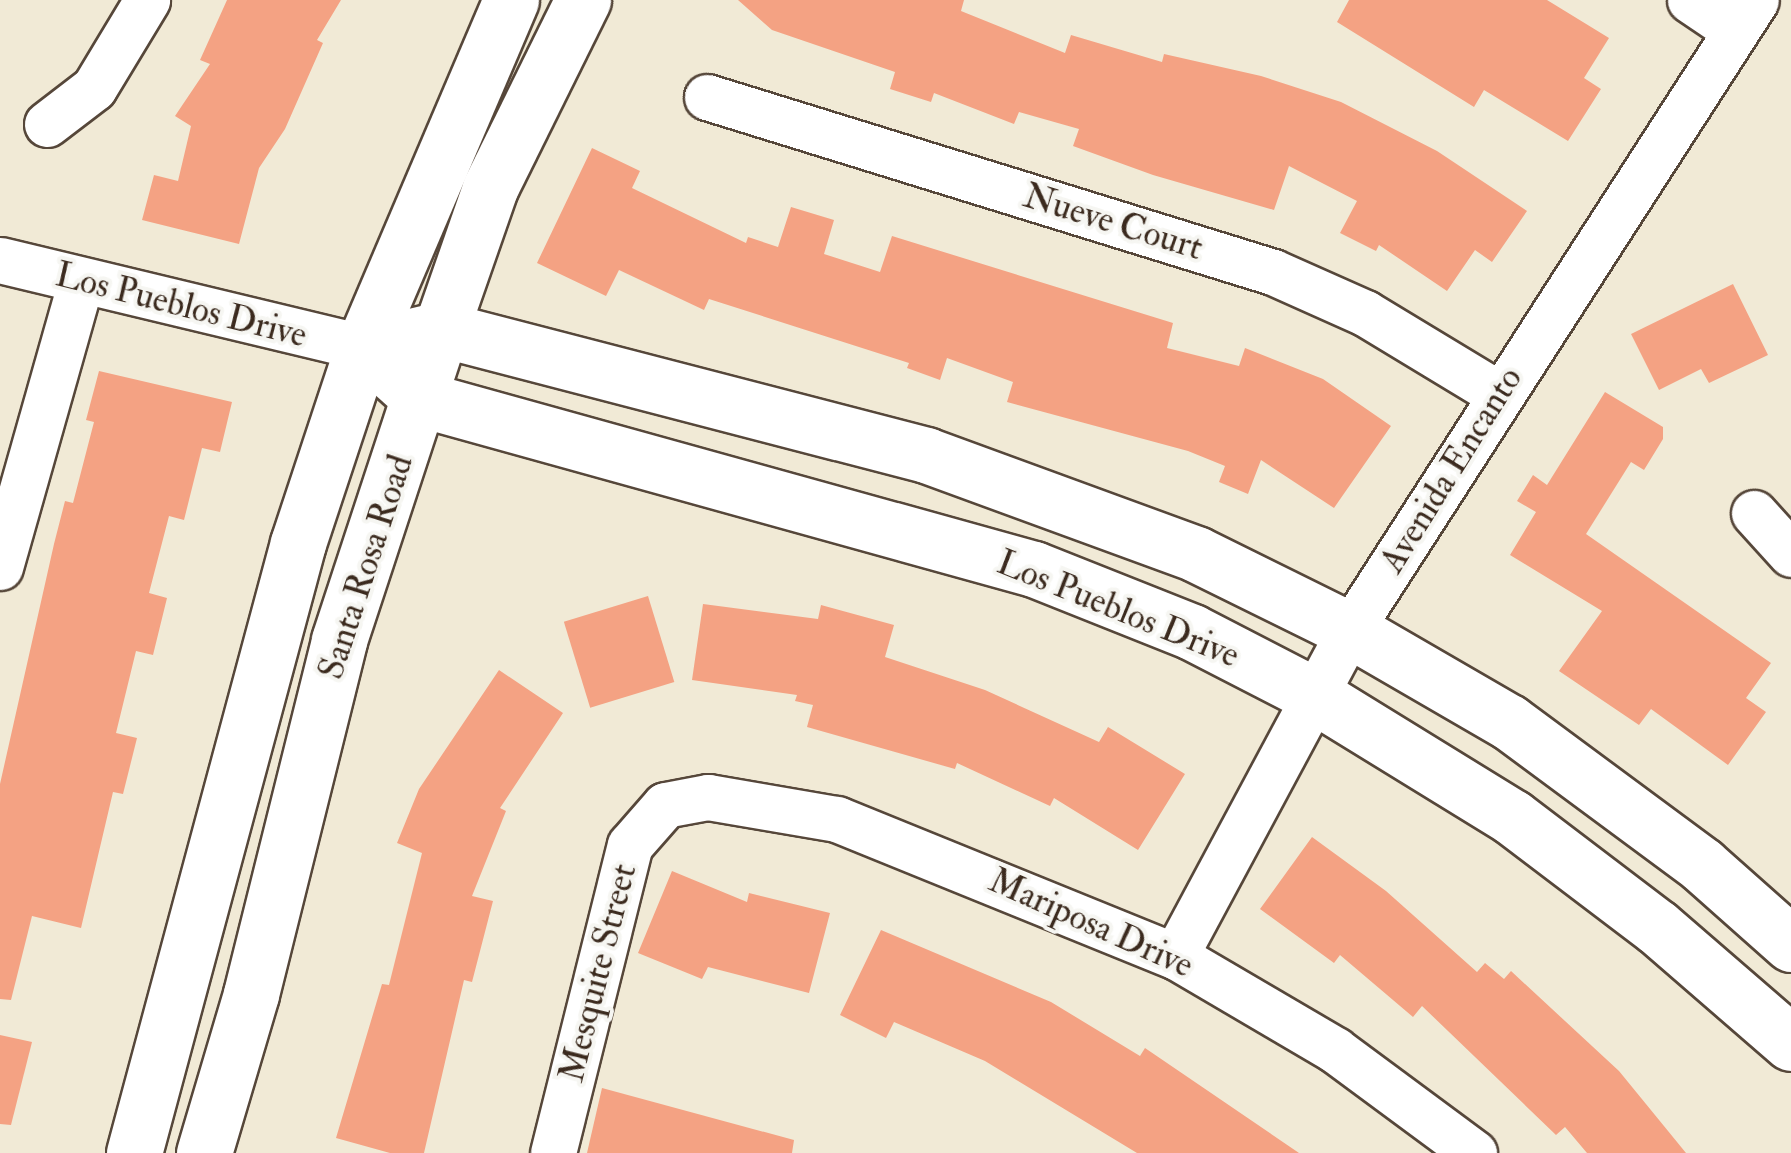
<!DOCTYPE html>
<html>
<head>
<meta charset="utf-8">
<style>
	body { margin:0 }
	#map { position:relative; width:1791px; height:1153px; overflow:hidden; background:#f1ead6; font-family:"IM FELL Double Pica",serif }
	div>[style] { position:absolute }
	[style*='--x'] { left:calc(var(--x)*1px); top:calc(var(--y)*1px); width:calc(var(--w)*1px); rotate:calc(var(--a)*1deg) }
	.building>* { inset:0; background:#f4a283; transform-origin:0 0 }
	.roads { filter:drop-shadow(2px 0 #56473a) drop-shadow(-2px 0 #56473a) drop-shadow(0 2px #56473a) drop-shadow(0 -2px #56473a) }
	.minor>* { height:45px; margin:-22.5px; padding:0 22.5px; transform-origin:22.5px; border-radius:22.5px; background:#fff }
	.tertiary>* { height:55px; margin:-27.5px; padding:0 27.5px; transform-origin:27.5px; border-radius:27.5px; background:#fff }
	.secondary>* { height:55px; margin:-27.5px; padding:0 27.5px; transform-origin:27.5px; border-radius:27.5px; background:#fff }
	span { translate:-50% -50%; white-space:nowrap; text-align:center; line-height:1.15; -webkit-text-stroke:8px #f6f6f2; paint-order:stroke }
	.street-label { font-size:35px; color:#3b2a1e }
</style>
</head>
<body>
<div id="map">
	<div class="building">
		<div style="clip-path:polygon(227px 0,341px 0,317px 40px,323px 43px,285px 129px,259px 168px,239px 244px,142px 220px,154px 175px,178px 181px,191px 126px,175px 116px,210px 64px,200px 60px)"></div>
		<div style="clip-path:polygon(738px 0,964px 0,961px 11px,1065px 53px,1071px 35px,1162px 62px,1164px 54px,1261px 76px,1341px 102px,1437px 151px,1527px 211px,1492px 262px,1475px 250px,1447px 291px,1379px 245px,1376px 251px,1340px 233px,1357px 201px,1289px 166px,1274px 210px,1153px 175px,1073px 146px,1079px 129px,1019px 112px,1014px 124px,934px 93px,931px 102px,890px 89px,895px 72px,772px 30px)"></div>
		<div style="clip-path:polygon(1349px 0,1547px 0,1609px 38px,1584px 78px,1601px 89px,1568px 141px,1484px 90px,1474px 107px,1337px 22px)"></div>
		<div style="clip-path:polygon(592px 148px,640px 171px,632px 188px,746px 243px,748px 237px,778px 247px,791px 207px,834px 220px,824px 254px,880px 272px,892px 236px,1173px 323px,1167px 348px,1239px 366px,1245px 348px,1323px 379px,1391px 426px,1334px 508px,1261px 460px,1248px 494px,1219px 482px,1225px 466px,1188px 451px,1007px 402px,1013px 382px,947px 358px,940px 380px,907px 368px,909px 363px,709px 299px,704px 310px,619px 270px,606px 296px,537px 263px)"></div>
		<div style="clip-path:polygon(1733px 284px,1768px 355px,1709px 383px,1701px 369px,1659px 390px,1631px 334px)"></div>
		<div style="clip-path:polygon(99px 371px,232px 402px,220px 452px,202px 448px,184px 520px,169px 516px,149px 593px,167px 598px,153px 655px,136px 651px,116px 733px,137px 738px,123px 794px,113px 792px,81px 928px,32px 916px,11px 1000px,0 999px,0 784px,54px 544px,65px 501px,73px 503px,94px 422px,86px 420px)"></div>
		<div style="clip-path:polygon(1605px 392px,1663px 427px,1663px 439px,1644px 470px,1631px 462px,1586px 534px,1771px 663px,1746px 698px,1766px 712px,1728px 765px,1651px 709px,1639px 725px,1559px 671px,1602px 611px,1510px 555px,1536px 512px,1517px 501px,1533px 475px,1547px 485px)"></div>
		<div style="left:648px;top:596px;width:90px;height:88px;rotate:73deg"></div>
		<div style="clip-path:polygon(703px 604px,818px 619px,821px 605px,894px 625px,885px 657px,985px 690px,1099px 742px,1108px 727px,1185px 774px,1138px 850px,1054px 798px,1050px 806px,957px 763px,955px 769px,807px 727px,813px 705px,795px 701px,797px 695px,692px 680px)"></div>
		<div style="clip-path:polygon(499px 670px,563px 713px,500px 808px,506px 811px,472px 896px,493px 901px,472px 982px,464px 980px,424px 1153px,390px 1153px,336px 1138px,382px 984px,389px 985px,422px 853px,397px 843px,419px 789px)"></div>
		<div style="clip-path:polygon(1312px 837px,1386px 891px,1477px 972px,1485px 963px,1504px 979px,1511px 971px,1619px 1071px,1686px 1153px,1587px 1153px,1565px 1127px,1556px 1135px,1422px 1006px,1413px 1017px,1340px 955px,1334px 963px,1260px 909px)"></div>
		<div style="clip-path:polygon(672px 871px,747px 902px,749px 893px,830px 913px,809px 993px,708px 967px,702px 979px,638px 953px)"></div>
		<div style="clip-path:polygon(881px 930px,1051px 1002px,1140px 1056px,1145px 1048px,1299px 1153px,1137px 1153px,985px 1061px,894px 1022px,886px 1038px,840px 1015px)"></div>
		<div style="clip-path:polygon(0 1035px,32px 1042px,11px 1125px,0 1124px)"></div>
		<div style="clip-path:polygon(602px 1088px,794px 1140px,792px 1153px,587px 1153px)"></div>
	</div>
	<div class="roads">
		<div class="minor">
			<div style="--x:1690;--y:0;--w:55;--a:34"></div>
			<div style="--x:707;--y:97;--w:592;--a:17.18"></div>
			<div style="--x:1273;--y:272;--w:101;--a:24"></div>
			<div style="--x:1365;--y:313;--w:157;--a:31.2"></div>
			<div style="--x:47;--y:124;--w:59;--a:-37.5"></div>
			<div style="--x:94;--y:88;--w:103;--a:-58.9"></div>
			<div style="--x:0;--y:260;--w:373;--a:13.5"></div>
			<div style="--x:1754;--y:513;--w:55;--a:47.9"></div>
			<div style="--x:0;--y:567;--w:297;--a:-74.2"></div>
			<div style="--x:1175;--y:956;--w:370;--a:-61.8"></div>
			<div style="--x:1350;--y:630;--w:749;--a:-57.2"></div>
			<div style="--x:553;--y:1153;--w:317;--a:-76"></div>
			<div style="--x:630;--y:845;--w:53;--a:-48.8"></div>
			<div style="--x:665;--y:805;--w:44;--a:-10.5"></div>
			<div style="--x:708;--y:797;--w:131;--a:9.7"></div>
			<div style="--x:837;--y:819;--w:365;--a:22.1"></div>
			<div style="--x:1175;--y:956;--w:186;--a:30.4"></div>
			<div style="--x:1335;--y:1050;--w:173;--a:36.5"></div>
		</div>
		<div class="tertiary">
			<div style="--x:394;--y:340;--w:48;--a:-13.2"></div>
			<div style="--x:441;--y:329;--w:501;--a:14.56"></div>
			<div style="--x:926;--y:455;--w:288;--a:20.1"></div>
			<div style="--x:1196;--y:554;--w:172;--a:26.3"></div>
			<div style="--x:1350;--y:630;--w:184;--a:30.1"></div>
			<div style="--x:1509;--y:722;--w:240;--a:36.5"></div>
			<div style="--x:1702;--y:865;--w:119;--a:41.6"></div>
			<div style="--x:363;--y:347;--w:78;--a:41.9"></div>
			<div style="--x:421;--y:399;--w:636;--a:15.5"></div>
			<div style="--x:1034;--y:569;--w:170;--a:21.7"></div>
			<div style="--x:1192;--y:632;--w:135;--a:27.3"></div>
			<div style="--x:1312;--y:694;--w:235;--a:31.6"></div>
			<div style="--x:1512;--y:817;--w:182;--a:37.2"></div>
			<div style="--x:1657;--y:927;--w:177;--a:40.9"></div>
		</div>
		<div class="secondary">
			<div style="--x:134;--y:1153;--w:632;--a:-74.95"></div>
			<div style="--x:298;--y:543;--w:206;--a:-71.7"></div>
			<div style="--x:363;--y:347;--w:377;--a:-66.9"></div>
			<div style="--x:204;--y:1153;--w:166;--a:-73.5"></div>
			<div style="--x:251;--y:994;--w:365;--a:-76"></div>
			<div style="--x:339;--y:640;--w:327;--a:-71.8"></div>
			<div style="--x:441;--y:329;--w:149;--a:-70.8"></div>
			<div style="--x:490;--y:188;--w:210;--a:-63.7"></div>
		</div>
	</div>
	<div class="street-label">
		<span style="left:1113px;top:222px;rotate:17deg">Nueve Court</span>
		<span style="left:181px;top:305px;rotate:14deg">Los Pueblos Drive</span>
		<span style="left:1451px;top:470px;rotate:-58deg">Avenida Encanto</span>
		<span style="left:366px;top:567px;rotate:-72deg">Santa Rosa Road</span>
		<span style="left:1118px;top:609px;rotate:22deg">Los Pueblos Drive</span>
		<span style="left:1091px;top:923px;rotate:24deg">Mariposa Drive</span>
		<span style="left:598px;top:973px;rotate:-76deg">Mesquite Street</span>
	</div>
</div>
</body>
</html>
